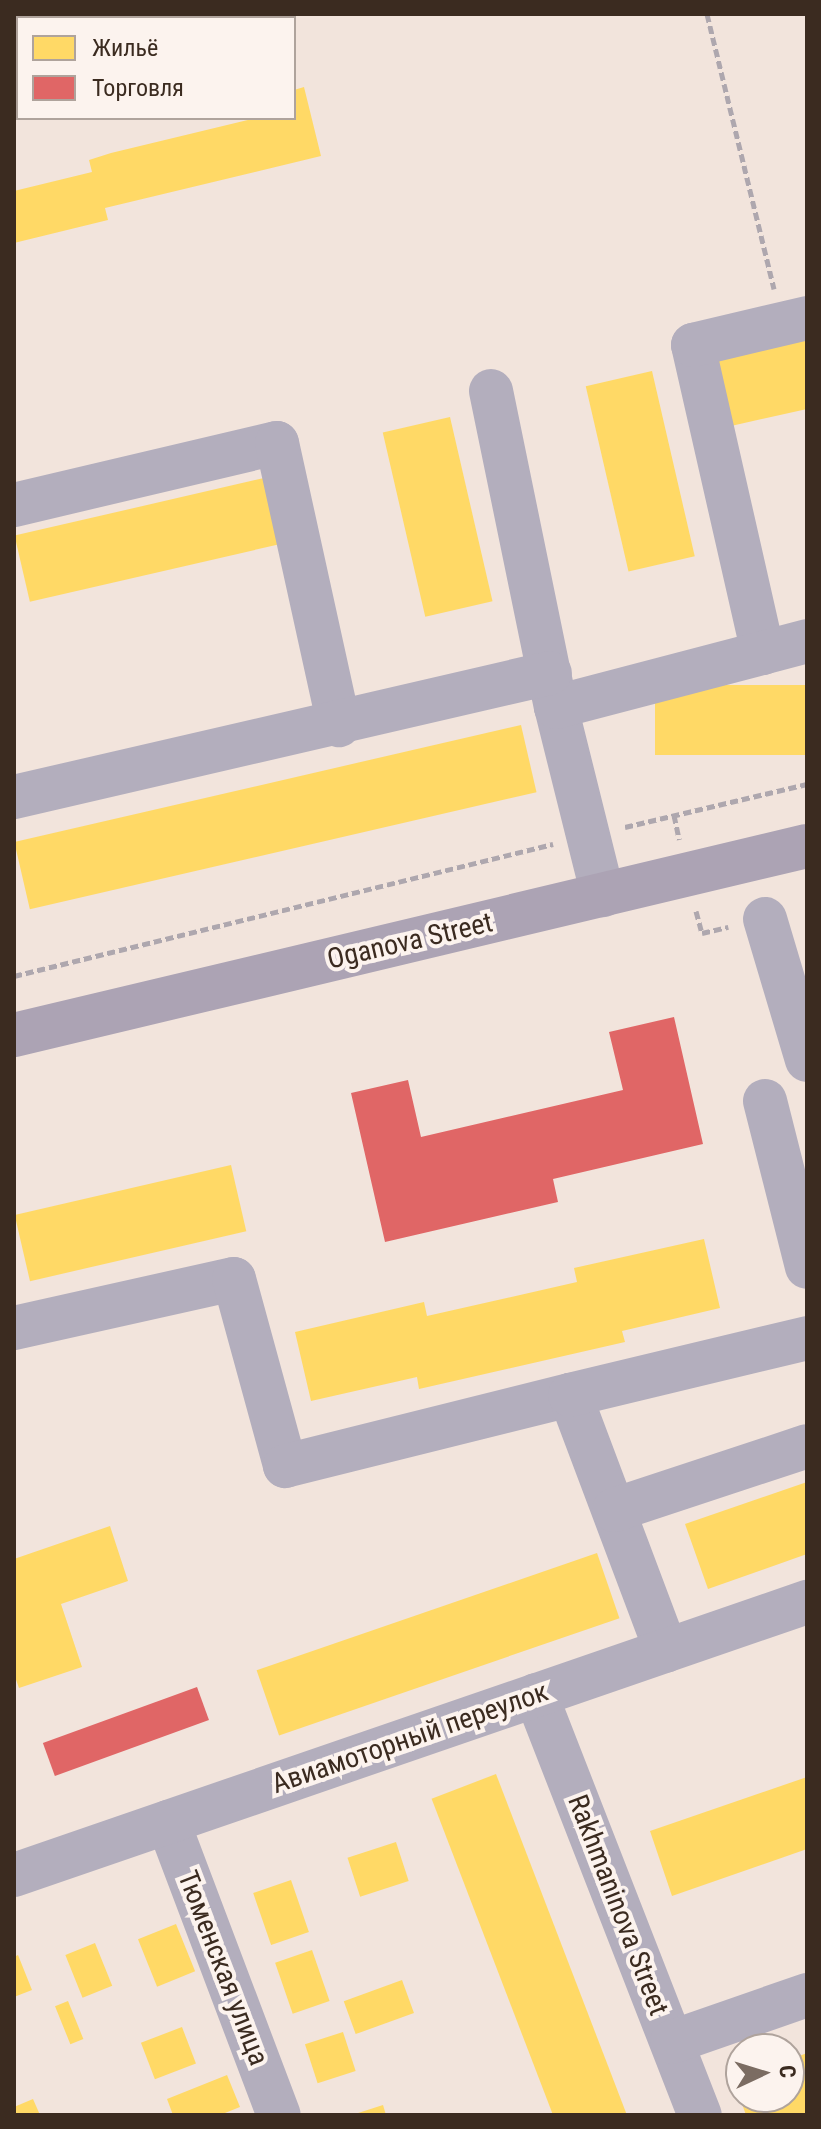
<!DOCTYPE html>
<html>
<head>
<meta charset="utf-8">
<style>
	body { margin:0 }
	#map { position:relative; width:821px; height:2129px; overflow:hidden; background:#f2e4dc; font-family:"Roboto Condensed",sans-serif }
	div>[style] { position:absolute }
	[style*='--x'] { left:calc(var(--x)*1px); top:calc(var(--y)*1px); width:calc(var(--w)*1px); rotate:calc(var(--a)*1deg) }
	.homes>* { inset:0; background:#ffd966; transform-origin:0 0 }
	.shops>* { inset:0; background:#e06666; transform-origin:0 0 }
	.path>* { height:5px; margin-top:-2.5px; transform-origin:0; background:repeating-linear-gradient(90deg,#aea7ae 0 8px,transparent 0 12px) }
	.minor>* { height:44px; margin:-22px; padding:0 22px; transform-origin:22px; border-radius:22px; background:#b3aebd }
	.major>* { height:44px; margin:-22px; padding:0 22px; transform-origin:22px; border-radius:22px; background:#aca3b4 }
	span { translate:-50% -50%; white-space:nowrap; text-align:center; line-height:1.15; -webkit-text-stroke:8px #fcf3ee; paint-order:stroke }
	.street-label { font-size:28px; color:#3b2b20 }
	.frame { position:absolute; inset:0; border:16px solid #3b2b20; pointer-events:none }
	.legend { position:absolute; left:16px; top:16px; width:280px; height:104px; box-sizing:border-box; background:#fcf3ee; border:2px solid #afa39c; margin:0; padding:10px 14px; list-style:none; font-size:24px; color:#3b2b20 }
	.legend li { display:flex; align-items:center; gap:16px; height:40px }
	.legend b { width:40px; border:2px solid #afa39c }
	.north { position:absolute; left:725px; top:2033px; width:80px; height:80px; box-sizing:border-box; background:#fcf3ee; border:2px solid #afa39c; border-radius:50%; rotate:86deg; font-size:22px; font-weight:700; line-height:32px; text-align:center; color:#3b2b20 }
	.north::after { content:''; display:block; margin:auto; width:28px; height:36px; background:#7b6c62; clip-path:polygon(50% 0,100% 100%,50% 72%,0 100%) }
</style>
</head>
<body>
<div id="map">
	<div class="homes">
		<div style="clip-path:polygon(304px 87px,321px 156px,105px 208px,108px 220px,14px 243px,14px 191px,92px 172px,89px 160px,111px 153px,256px 118px,294px 118px,294px 90px)"></div>
		<div style="clip-path:polygon(807px 339px,807px 409px,731px 426px,716px 359px)"></div>
		<div style="left:652px;top:371px;width:190px;height:68px;rotate:77deg"></div>
		<div style="left:450px;top:417px;width:189px;height:69px;rotate:77deg"></div>
		<div style="left:264px;top:478px;width:68px;height:256px;rotate:77deg"></div>
		<div style="left:807px;top:685px;width:70px;height:152px;rotate:90deg"></div>
		<div style="left:521px;top:725px;width:69px;height:520px;rotate:77deg"></div>
		<div style="left:231px;top:1165px;width:68px;height:222px;rotate:77deg"></div>
		<div style="clip-path:polygon(704px 1239px,720px 1308px,622px 1331px,625px 1342px,419px 1389px,417px 1377px,311px 1401px,295px 1332px,424px 1302px,427px 1316px,577px 1282px,574px 1268px)"></div>
		<div style="clip-path:polygon(807px 1482px,807px 1554px,708px 1589px,685px 1524px)"></div>
		<div style="clip-path:polygon(110px 1526px,128px 1581px,61px 1604px,82px 1667px,19px 1688px,14px 1674px,14px 1559px)"></div>
		<div style="left:597px;top:1553px;width:69px;height:360px;rotate:71deg"></div>
		<div style="left:496px;top:1774px;width:365px;height:69px;rotate:69deg"></div>
		<div style="clip-path:polygon(807px 1777px,807px 1849px,672px 1896px,650px 1831px)"></div>
		<div style="left:396px;top:1842px;width:41px;height:51px;rotate:72deg"></div>
		<div style="left:291px;top:1880px;width:55px;height:40px;rotate:71deg"></div>
		<div style="left:176px;top:1924px;width:51px;height:41px;rotate:68deg"></div>
		<div style="left:95px;top:1943px;width:46px;height:32px;rotate:68deg"></div>
		<div style="left:312px;top:1950px;width:54px;height:39px;rotate:71deg"></div>
		<div style="clip-path:polygon(18px 1955px,32px 1990px,14px 1997px,14px 1957px)"></div>
		<div style="left:402px;top:1980px;width:35px;height:62px;rotate:70deg"></div>
		<div style="left:68px;top:2001px;width:41px;height:14px;rotate:68deg"></div>
		<div style="left:182px;top:2027px;width:39px;height:44px;rotate:69deg"></div>
		<div style="left:343px;top:2032px;width:41px;height:40px;rotate:72deg"></div>
		<div style="clip-path:polygon(807px 2053px,807px 2115px,746px 2115px,733px 2079px,741px 2076px,741px 2097px,789px 2097px,789px 2060px)"></div>
		<div style="clip-path:polygon(227px 2075px,240px 2107px,220px 2115px,173px 2115px,167px 2099px)"></div>
		<div style="clip-path:polygon(33px 2099px,40px 2115px,14px 2115px,14px 2107px)"></div>
		<div style="clip-path:polygon(383px 2105px,386px 2115px,355px 2115px,355px 2114px)"></div>
	</div>
	<div class="shops">
		<div style="clip-path:polygon(674px 1017px,703px 1144px,553px 1179px,558px 1202px,385px 1242px,351px 1093px,408px 1080px,421px 1137px,623px 1090px,609px 1032px)"></div>
		<div style="left:197px;top:1687px;width:35px;height:164px;rotate:70deg"></div>
	</div>
	<div class="path">
		<div style="--x:707;--y:14;--w:283;--a:76.3"></div>
		<div style="--x:674;--y:815;--w:25;--a:78"></div>
		<div style="--x:625;--y:827;--w:187;--a:-13.3"></div>
		<div style="--x:696;--y:911;--w:23;--a:75"></div>
		<div style="--x:702;--y:933;--w:27;--a:-13"></div>
		<div style="--x:14;--y:976;--w:555;--a:-13.76"></div>
	</div>
	<div class="minor">
		<div style="--x:58;--y:18;--w:16;--a:-14"></div>
		<div style="--x:14;--y:29;--w:4;--a:-14"></div>
		<div style="--x:491;--y:391;--w:323;--a:78.4"></div>
		<div style="--x:556;--y:707;--w:194;--a:76"></div>
		<div style="--x:14;--y:505;--w:270;--a:-13.3"></div>
		<div style="--x:277;--y:443;--w:289;--a:77.6"></div>
		<div style="--x:763;--y:653;--w:316;--a:-102.8"></div>
		<div style="--x:693;--y:345;--w:117;--a:-13.3"></div>
		<div style="--x:556;--y:707;--w:260;--a:-14.7"></div>
		<div style="--x:14;--y:797;--w:550;--a:-13.03"></div>
		<div style="--x:765;--y:919;--w:147;--a:73.4"></div>
		<div style="--x:765;--y:1101;--w:171;--a:75.8"></div>
		<div style="--x:14;--y:1328;--w:225;--a:-12.6"></div>
		<div style="--x:234;--y:1279;--w:194;--a:74.7"></div>
		<div style="--x:285;--y:1466;--w:294;--a:-14"></div>
		<div style="--x:570;--y:1395;--w:273;--a:69.4"></div>
		<div style="--x:570;--y:1395;--w:244;--a:-13.5"></div>
		<div style="--x:614;--y:1510;--w:203;--a:-18.3"></div>
		<div style="--x:536;--y:1695;--w:451;--a:68.7"></div>
		<div style="--x:168;--y:1822;--w:313;--a:69.3"></div>
		<div style="--x:14;--y:1875;--w:839;--a:-19"></div>
		<div style="--x:672;--y:2042;--w:143;--a:-19.2"></div>
	</div>
	<div class="major">
		<div style="--x:14;--y:1035;--w:815;--a:-13.41"></div>
	</div>
	<div class="street-label">
		<span style="left:410px;top:941px;rotate:-13deg">Oganova Street</span>
		<span style="left:410px;top:1738px;rotate:-19deg">Авиамоторный переулок</span>
		<span style="left:618px;top:1905px;rotate:69deg">Rakhmaninova Street</span>
		<span style="left:223px;top:1968px;rotate:69deg">Тюменская улица</span>
	</div>
	<div class="frame"></div>
	<ul class="legend">
	<li><b style="height:22px;background:#ffd966"></b>Жильё</li>
	<li><b style="height:22px;background:#e06666"></b>Торговля</li>
	</ul>
	<div class="north">С</div>
</div>
</body>
</html>
